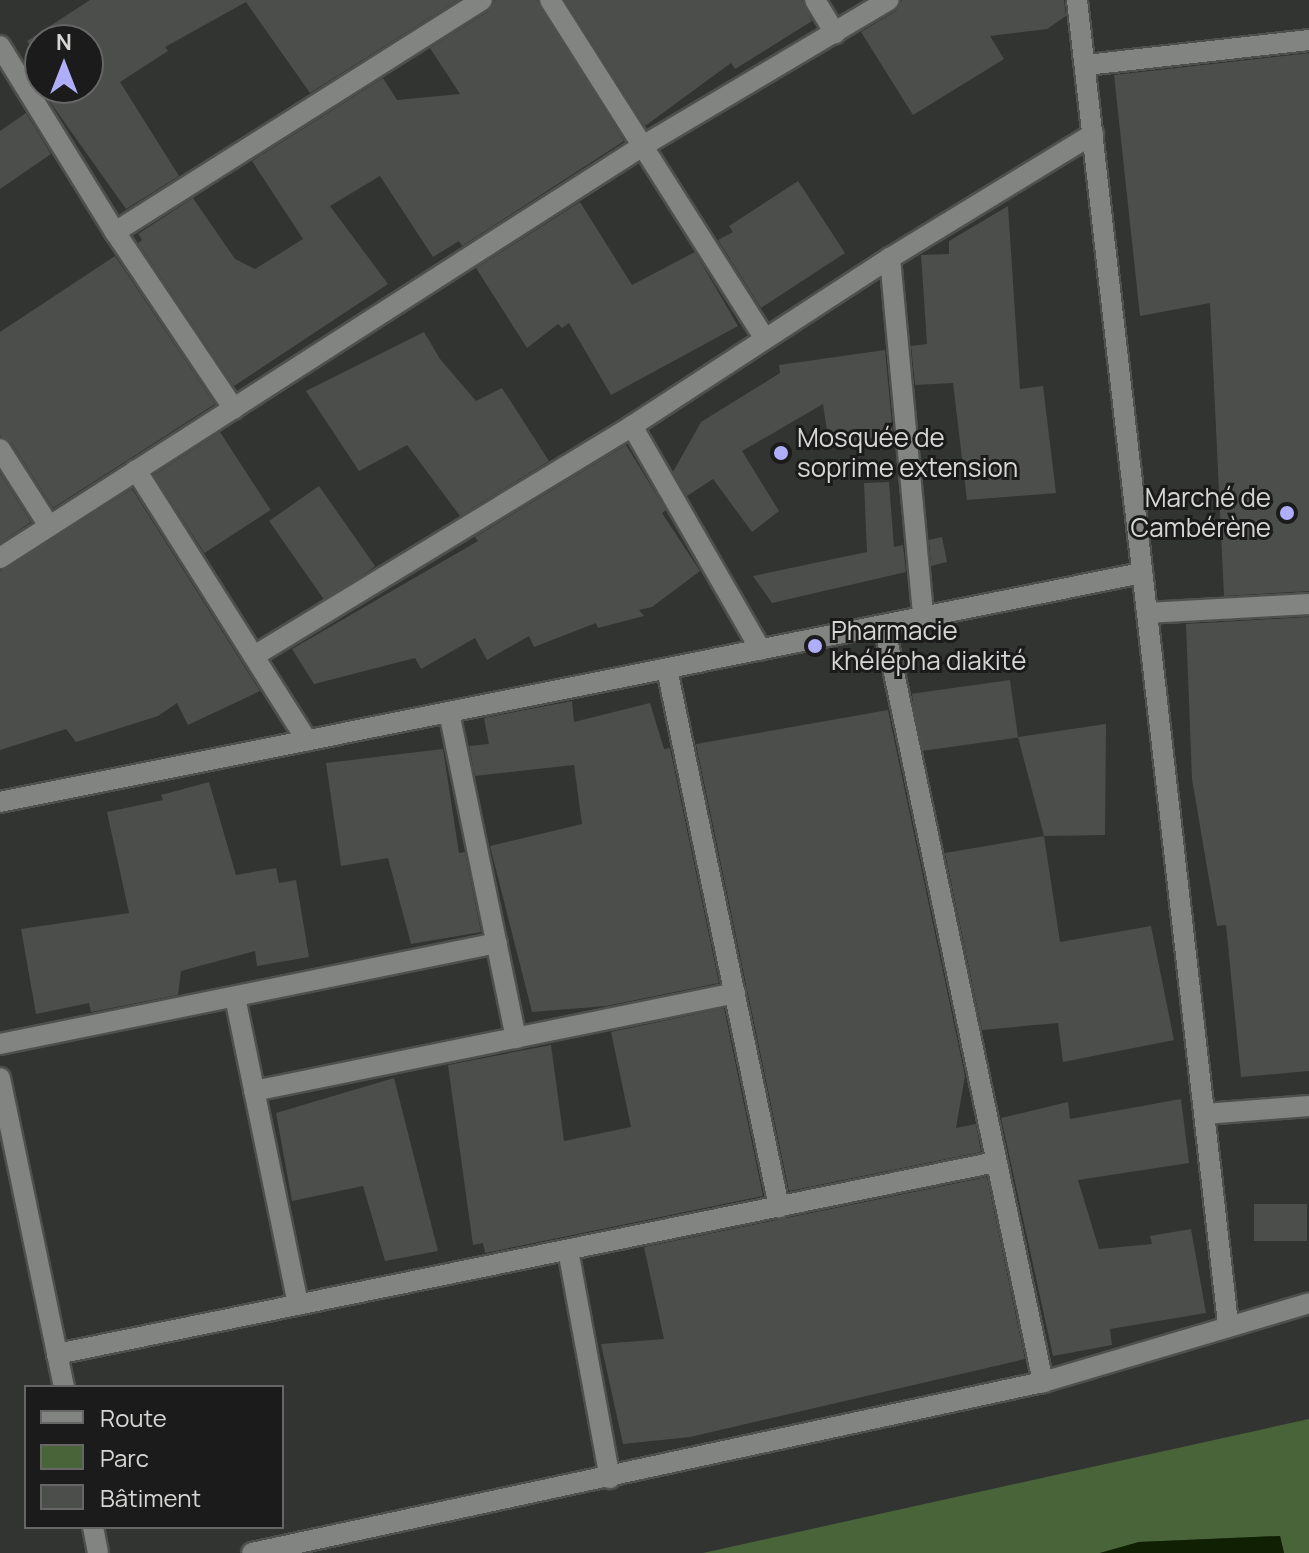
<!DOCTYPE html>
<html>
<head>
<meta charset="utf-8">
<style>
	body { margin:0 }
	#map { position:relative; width:1309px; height:1553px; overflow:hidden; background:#323431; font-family:Manrope,sans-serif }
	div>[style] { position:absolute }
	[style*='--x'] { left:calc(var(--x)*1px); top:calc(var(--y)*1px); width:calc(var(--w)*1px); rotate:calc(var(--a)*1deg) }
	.green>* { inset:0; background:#4a643a }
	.water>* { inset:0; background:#0f2102 }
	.building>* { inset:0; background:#4c4e4b; transform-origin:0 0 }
	.roads { filter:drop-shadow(2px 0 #4f504e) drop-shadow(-2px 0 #4f504e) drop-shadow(0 2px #4f504e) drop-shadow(0 -2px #4f504e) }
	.service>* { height:20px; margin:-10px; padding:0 10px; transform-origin:10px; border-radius:10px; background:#828481 }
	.minor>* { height:20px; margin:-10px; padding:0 10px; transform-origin:10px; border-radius:10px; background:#828481 }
	.dots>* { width:22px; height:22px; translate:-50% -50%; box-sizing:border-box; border:4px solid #1a1b1a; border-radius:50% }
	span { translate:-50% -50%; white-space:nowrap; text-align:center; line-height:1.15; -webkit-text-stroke:6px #1a1b1a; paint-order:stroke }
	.poi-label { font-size:26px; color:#d6d7d5 }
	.left { translate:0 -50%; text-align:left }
	.right { translate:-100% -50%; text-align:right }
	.legend { position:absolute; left:24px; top:1385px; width:260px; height:144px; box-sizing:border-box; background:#1a1b1a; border:2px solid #656665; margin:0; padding:10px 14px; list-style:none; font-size:24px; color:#d6d7d5 }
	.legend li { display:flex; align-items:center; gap:16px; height:40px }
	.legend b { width:40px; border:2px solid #656665 }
	.north { position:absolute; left:24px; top:24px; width:80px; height:80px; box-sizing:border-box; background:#1a1b1a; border:2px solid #656665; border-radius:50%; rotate:0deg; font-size:22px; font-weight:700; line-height:32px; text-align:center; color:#d6d7d5 }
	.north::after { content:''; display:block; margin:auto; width:28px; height:36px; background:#afaefa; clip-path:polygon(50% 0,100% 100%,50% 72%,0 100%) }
</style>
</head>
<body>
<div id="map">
	<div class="green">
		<div style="clip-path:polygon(1309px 1419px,1309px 1553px,1284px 1553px,1280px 1536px,1139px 1542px,1100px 1553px,703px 1553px)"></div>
	</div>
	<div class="water">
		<div style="clip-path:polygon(1280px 1536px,1284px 1553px,1100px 1553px,1139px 1542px)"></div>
	</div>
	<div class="building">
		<div style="clip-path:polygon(90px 0,458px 0,310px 93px,246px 2px,165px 47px,168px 51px,120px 82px,179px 176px,126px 209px,48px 99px,58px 88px,88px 88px,88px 40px,40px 40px,40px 60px,27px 41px)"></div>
		<div style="clip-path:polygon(495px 0,537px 0,624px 141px,462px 246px,459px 241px,433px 257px,380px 176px,330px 206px,388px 284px,234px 386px,138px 243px,142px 240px,138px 234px,193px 198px,235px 259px,255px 269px,303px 239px,252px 161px,383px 78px,397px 100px,460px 94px,430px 48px,489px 11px)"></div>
		<div style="clip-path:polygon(565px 0,802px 0,812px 21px,735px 69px,731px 63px,645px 126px)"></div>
		<div style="clip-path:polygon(902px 0,1064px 0,1066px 16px,1047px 29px,990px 36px,1004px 59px,913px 115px,861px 32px,896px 11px)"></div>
		<div style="clip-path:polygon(1309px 53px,1309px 591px,1224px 596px,1210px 303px,1140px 316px,1114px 75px)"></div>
		<div style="clip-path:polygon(26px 113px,51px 154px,0 189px,0 131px)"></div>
		<div style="clip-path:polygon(798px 181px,845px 253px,761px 308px,718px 240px,733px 232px,729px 226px)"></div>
		<div style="clip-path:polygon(580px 202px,632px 285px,695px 252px,738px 326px,611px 395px,569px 323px,562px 328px,558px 324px,527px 348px,476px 268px)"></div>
		<div style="clip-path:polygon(1008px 206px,1020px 389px,1043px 386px,1056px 493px,967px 500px,953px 383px,915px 385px,911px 346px,927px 344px,921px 255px,949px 254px,949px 241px)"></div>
		<div style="clip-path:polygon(115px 256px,215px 404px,53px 508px,11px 442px,0 436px,0 332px)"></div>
		<div style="clip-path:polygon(424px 332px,440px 359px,476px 401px,502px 388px,549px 461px,460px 516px,407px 445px,359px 471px,306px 391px)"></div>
		<div style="clip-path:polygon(885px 350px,893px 435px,829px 444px,823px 404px,742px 451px,779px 511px,752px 532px,713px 479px,687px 496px,673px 472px,701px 422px,780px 373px,779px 365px)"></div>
		<div style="left:220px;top:432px;width:93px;height:79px;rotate:57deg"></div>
		<div style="clip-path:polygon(626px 445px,666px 510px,662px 513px,700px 571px,652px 607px,639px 610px,644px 616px,598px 628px,596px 623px,534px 647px,529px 636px,487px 660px,475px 638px,421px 669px,415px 658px,314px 684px,292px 649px,478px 541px,475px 537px)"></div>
		<div style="clip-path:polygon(0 473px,31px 522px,0 543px)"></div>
		<div style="clip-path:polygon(889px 482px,894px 547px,903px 545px,906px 572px,772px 603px,753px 576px,867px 552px,864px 483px)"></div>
		<div style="left:319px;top:486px;width:98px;height:61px;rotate:55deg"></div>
		<div style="clip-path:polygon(132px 489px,260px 691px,188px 725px,177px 703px,158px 716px,76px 742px,66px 729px,0 750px,0 571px)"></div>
		<div style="clip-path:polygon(942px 537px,947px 562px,931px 566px,929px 540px)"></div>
		<div style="clip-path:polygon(1309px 617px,1309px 1071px,1241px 1077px,1226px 925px,1217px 926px,1192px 779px,1186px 624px)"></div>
		<div style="left:1010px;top:680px;width:58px;height:99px;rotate:82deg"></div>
		<div style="clip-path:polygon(572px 701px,574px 722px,650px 703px,664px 749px,670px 748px,719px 983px,606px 1006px,532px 1012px,490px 846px,582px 824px,574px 765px,475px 776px,469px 746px,489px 744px,484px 718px)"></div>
		<div style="clip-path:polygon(888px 710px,965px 1076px,956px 1128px,976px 1124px,981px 1152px,789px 1191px,696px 744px)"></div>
		<div style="clip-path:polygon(1106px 724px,1105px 835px,1044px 836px,1018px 737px)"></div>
		<div style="clip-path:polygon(443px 749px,459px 853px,465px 852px,481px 932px,411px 944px,388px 858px,341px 866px,326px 763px)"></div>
		<div style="clip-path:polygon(209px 782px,236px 875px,276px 868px,279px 883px,296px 880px,309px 957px,257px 966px,255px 951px,181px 971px,178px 995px,91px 1012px,89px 1003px,36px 1014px,21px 929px,129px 913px,107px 812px,163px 800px,161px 795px)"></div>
		<div style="clip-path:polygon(1044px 836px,1060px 942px,1151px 926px,1174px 1040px,1063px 1062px,1058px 1023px,982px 1030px,945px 853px)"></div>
		<div style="clip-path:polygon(724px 1008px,763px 1196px,490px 1252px,485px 1253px,483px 1243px,473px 1245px,448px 1065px,551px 1045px,564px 1141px,631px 1127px,611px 1032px)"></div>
		<div style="clip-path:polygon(394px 1078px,438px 1251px,385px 1261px,363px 1186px,292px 1201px,276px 1113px)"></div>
		<div style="clip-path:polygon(1181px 1099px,1189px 1163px,1078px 1180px,1099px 1249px,1152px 1244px,1150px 1236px,1191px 1229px,1206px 1313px,1110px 1329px,1112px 1345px,1053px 1356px,1001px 1118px,1068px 1102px,1070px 1119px)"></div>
		<div style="clip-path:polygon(987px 1177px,1025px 1359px,690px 1437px,623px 1444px,601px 1344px,664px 1339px,644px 1247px)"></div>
		<div style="left:1254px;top:1204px;width:53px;height:37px"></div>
	</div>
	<div class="roads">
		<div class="service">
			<div style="--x:1147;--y:613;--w:162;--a:-3.2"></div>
		</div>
		<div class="minor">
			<div style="--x:550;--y:0;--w:401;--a:57.6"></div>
			<div style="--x:815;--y:0;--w:39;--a:59"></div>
			<div style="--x:1077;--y:0;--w:1332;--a:83.49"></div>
			<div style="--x:0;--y:46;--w:219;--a:58.3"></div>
			<div style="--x:115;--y:232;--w:213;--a:56.1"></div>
			<div style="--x:1086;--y:65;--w:224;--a:-6.4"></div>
			<div style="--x:115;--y:232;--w:434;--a:-32.3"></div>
			<div style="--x:890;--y:258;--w:361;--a:84.7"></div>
			<div style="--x:632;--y:426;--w:258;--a:60.1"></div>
			<div style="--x:0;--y:449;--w:91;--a:57.5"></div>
			<div style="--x:136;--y:470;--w:320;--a:57.7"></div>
			<div style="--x:0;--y:558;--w:761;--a:-32.67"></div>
			<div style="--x:641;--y:147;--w:288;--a:-30.7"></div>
			<div style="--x:884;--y:625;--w:774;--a:78.14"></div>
			<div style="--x:254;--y:656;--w:442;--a:-31.3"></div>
			<div style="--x:632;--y:426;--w:308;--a:-33.1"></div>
			<div style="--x:890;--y:258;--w:238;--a:-31.4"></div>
			<div style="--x:667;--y:669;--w:550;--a:78.24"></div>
			<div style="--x:449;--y:712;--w:333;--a:78.4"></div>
			<div style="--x:0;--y:802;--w:1165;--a:-11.34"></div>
			<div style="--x:235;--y:997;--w:314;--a:78.4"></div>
			<div style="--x:0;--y:1044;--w:507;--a:-11.49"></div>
			<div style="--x:0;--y:1078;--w:316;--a:78.3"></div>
			<div style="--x:254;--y:1091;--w:491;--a:-11.5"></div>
			<div style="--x:1205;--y:1114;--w:104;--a:-4.4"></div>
			<div style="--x:568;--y:1250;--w:232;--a:79.6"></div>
			<div style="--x:57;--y:1354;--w:958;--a:-11.56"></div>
			<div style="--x:93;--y:1527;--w:26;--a:79"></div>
			<div style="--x:252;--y:1553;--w:809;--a:-12.2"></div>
			<div style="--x:1043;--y:1382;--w:277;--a:-16.5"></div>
		</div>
	</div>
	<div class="dots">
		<div style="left:781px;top:453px;background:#afaefa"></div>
		<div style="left:1287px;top:513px;background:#afaefa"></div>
		<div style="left:815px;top:646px;background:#afaefa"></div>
	</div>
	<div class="poi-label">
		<span class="left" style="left:797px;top:453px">Mosquée de<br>soprime extension</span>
		<span class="right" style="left:1271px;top:513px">Marché de<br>Cambérène</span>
		<span class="left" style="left:831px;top:646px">Pharmacie<br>khélépha diakité</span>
	</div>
	<ul class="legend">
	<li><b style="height:10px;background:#828481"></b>Route</li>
	<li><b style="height:22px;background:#4a643a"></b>Parc</li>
	<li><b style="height:22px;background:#4c4e4b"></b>Bâtiment</li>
	</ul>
	<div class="north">N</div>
</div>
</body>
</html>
